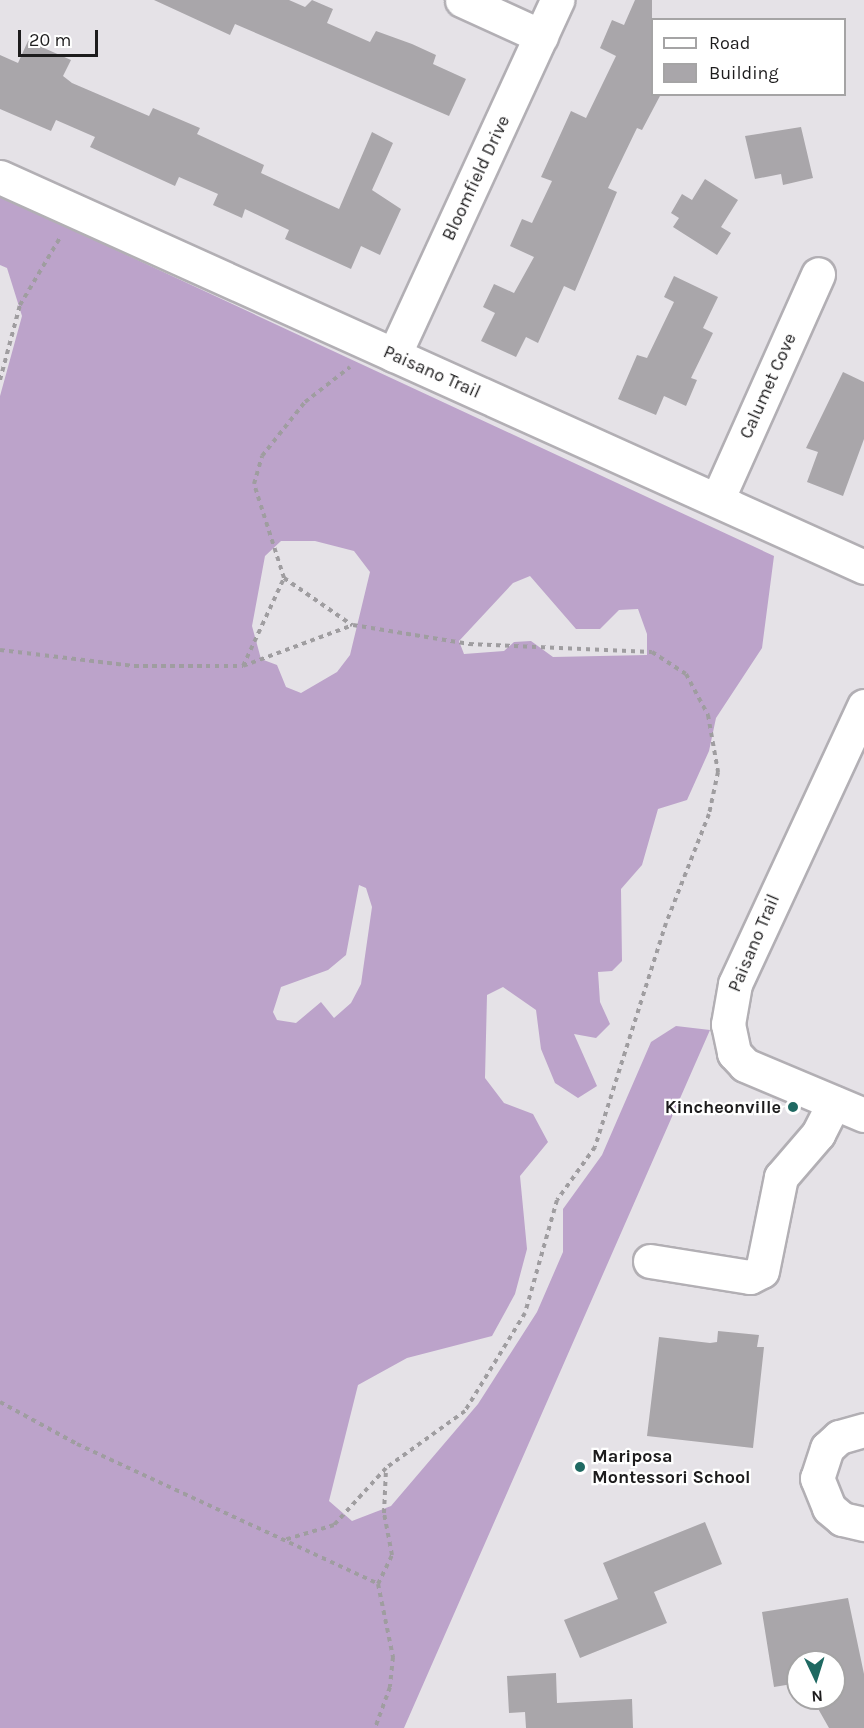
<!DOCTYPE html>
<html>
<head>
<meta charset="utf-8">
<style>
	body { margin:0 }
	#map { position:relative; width:864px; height:1728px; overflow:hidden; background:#e5e2e7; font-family:Karla,sans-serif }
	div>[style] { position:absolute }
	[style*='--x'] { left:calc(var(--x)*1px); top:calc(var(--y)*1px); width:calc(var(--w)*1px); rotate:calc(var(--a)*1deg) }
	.forest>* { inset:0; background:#bca3ca }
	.building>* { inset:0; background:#a9a6aa }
	.path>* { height:4px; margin-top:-2px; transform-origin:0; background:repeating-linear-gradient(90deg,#9f9da0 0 4.5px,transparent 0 9px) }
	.roads { filter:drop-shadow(2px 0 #b2afb4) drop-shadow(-2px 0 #b2afb4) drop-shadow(0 2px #b2afb4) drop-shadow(0 -2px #b2afb4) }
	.minor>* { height:33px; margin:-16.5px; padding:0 16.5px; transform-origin:16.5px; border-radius:16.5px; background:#fff }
	.dots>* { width:16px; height:16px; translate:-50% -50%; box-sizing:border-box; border:3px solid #fff; border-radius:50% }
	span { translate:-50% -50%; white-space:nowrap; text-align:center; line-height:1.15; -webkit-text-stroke:4.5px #fff; paint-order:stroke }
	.street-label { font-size:18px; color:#1d1c1d }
	.poi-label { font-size:18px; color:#1d1c1d; font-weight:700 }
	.right { translate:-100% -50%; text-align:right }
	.left { translate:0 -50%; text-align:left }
	.legend { position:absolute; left:651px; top:18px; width:195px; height:78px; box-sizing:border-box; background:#fff; border:2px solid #a5a4a5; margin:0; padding:8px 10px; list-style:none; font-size:18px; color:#1d1c1d }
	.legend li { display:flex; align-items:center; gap:12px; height:30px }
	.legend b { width:30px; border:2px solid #a5a4a5 }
	.north { position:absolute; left:786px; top:1650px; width:60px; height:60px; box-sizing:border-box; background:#fff; border:2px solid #a5a4a5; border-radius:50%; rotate:176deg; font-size:16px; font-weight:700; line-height:24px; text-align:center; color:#1d1c1d }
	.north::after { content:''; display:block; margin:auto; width:21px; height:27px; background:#1f6962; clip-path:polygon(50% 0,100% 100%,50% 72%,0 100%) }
	.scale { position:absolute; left:18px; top:30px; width:80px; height:27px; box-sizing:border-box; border:3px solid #1d1c1d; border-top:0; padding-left:8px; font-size:18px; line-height:21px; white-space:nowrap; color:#1d1c1d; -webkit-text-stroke:4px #fff; paint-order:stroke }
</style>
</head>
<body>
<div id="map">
	<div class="forest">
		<div style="clip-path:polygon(evenodd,0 196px,774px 556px,762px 648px,716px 718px,709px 751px,687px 800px,658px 809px,642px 865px,621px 889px,622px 961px,612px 971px,598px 972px,600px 1002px,610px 1024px,596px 1038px,574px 1034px,597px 1086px,578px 1098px,555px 1083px,541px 1049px,536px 1010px,503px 987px,487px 995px,485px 1078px,504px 1103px,533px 1114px,548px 1142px,520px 1176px,527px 1249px,515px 1294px,492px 1336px,407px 1358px,358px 1385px,329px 1501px,352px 1521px,391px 1506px,478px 1404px,537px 1312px,563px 1252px,563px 1209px,602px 1155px,651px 1042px,676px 1026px,710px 1030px,404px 1728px,0 1728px,0 396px,22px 316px,7px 268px,0 265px,0 196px,281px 541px,315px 541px,354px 551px,370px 572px,350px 655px,337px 672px,301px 693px,286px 687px,277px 665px,261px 659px,252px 626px,265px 556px,281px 541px,0 196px,530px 576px,576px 629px,600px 629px,619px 610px,638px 609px,647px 634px,647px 655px,553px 657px,531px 641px,514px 642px,504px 651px,464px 654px,459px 641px,513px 583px,530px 576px,0 196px,359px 885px,366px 888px,372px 907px,361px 984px,351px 1003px,334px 1018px,321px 1002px,296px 1023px,277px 1020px,273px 1012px,281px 987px,328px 970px,346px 955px,359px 885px)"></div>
	</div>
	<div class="building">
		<div style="clip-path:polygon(154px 0,289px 0,305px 7px,312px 0,333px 9px,327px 23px,370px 42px,376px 31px,412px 44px,436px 55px,433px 64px,466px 79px,449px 116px,235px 24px,230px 35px)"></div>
		<div style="clip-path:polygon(635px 0,652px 0,652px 94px,661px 94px,642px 130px,637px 128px,608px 188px,617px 192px,575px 291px,564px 286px,538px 343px,526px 337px,516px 357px,481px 341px,495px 313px,483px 307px,494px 284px,514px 293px,534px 257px,510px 246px,522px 219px,532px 223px,552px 181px,541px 177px,571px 111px,586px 118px,616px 56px,600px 48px,612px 20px,624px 25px)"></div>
		<div style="clip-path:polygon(28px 41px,71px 60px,63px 76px,72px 83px,149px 116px,153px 108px,200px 128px,197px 134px,264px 165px,261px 173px,339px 209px,372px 132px,393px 143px,372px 190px,401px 209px,380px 255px,361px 246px,351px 269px,285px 239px,289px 230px,245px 209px,242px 218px,213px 205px,218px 194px,179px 177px,175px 186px,90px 147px,95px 137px,56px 120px,51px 131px,0 109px,0 55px,18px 63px)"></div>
		<div style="clip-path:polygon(801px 127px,813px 178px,783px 185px,781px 174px,755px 179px,745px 136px)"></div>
		<div style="clip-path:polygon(705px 179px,738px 200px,721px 227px,731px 233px,717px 255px,673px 227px,679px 218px,671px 213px,682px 194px,692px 200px)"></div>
		<div style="clip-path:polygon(674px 276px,718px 297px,703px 328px,713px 333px,691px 378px,697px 380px,686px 406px,664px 396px,656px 415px,618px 399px,637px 355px,647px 358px,674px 302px,664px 297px)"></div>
		<div style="clip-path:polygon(843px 372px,864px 382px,864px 439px,843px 496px,807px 482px,818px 452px,806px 448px)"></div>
		<div style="clip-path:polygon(718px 1331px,759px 1335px,757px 1347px,764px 1347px,753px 1448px,647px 1436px,659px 1337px,710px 1343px,717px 1342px)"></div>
		<div style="clip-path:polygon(705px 1522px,722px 1564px,654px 1592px,667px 1623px,580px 1658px,564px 1620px,618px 1599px,603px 1563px)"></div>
		<div style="clip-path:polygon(848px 1598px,864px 1674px,864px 1728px,829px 1728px,812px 1698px,834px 1698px,834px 1662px,798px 1662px,798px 1683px,774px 1687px,762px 1612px)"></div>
		<div style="clip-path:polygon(556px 1673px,557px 1703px,632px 1699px,633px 1728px,526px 1728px,525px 1712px,509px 1713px,507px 1676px)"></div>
	</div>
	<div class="path">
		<div style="--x:0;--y:380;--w:78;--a:-75.1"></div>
		<div style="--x:20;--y:305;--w:80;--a:-59.3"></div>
		<div style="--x:284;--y:578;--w:83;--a:34.7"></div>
		<div style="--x:0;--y:650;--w:135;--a:6.8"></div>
		<div style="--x:134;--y:666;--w:109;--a:0"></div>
		<div style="--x:243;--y:666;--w:117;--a:-20.4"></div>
		<div style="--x:353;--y:625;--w:118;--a:9.3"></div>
		<div style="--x:469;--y:644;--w:183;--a:2.5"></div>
		<div style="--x:652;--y:652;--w:40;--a:32.9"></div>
		<div style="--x:686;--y:674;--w:47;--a:61.8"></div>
		<div style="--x:708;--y:715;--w:58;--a:80"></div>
		<div style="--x:718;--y:772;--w:43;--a:102.1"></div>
		<div style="--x:709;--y:814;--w:117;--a:111.5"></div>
		<div style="--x:666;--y:923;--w:235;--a:107.6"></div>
		<div style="--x:595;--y:1147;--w:65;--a:125.6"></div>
		<div style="--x:557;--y:1200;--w:117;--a:105.8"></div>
		<div style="--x:525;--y:1313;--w:115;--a:121.5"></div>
		<div style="--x:465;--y:1411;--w:97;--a:144.2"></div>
		<div style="--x:386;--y:1468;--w:77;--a:132.4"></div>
		<div style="--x:334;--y:1525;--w:52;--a:163.3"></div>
		<div style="--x:243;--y:666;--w:97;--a:-65"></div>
		<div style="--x:284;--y:578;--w:99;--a:-107.7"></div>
		<div style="--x:254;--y:484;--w:29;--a:-74"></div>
		<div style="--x:262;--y:456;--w:69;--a:-51.5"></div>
		<div style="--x:305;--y:402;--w:57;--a:-37.9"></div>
		<div style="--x:0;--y:1402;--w:88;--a:28.6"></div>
		<div style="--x:77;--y:1444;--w:332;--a:24.9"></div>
		<div style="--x:378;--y:1584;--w:75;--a:78.4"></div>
		<div style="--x:393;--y:1657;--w:30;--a:96"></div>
		<div style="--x:390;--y:1687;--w:44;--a:110.1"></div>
		<div style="--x:378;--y:1584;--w:32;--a:-64"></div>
		<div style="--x:392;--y:1555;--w:43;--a:-100.8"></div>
		<div style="--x:384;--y:1513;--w:44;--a:-87.4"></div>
	</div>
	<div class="roads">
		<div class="minor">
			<div style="--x:462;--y:0;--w:87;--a:24.5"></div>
			<div style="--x:0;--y:177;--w:948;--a:24.29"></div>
			<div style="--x:394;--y:355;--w:391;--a:-65.3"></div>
			<div style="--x:718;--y:498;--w:245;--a:-65.9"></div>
			<div style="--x:864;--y:706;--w:306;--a:114.9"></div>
			<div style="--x:735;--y:984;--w:41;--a:99.9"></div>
			<div style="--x:728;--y:1024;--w:30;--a:78"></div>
			<div style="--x:734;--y:1053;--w:16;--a:47"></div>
			<div style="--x:745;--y:1065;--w:129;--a:22.8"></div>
			<div style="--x:650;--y:1261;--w:101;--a:9.1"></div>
			<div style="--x:750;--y:1277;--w:13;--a:-27"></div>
			<div style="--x:762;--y:1271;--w:96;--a:-78.6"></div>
			<div style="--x:781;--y:1177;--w:57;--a:-49.3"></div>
			<div style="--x:818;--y:1134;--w:35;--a:-63"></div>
			<div style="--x:864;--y:1430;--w:26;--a:164"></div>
			<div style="--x:839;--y:1437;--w:16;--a:137"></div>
			<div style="--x:827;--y:1448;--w:32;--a:108"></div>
			<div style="--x:817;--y:1478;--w:32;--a:68"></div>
			<div style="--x:829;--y:1508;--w:17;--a:40"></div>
			<div style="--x:842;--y:1519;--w:23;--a:13"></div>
		</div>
	</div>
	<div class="dots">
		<div style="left:793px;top:1107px;background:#1f6962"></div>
		<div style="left:580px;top:1467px;background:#1f6962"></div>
	</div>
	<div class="street-label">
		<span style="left:476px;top:178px;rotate:-65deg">Bloomfield Drive</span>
		<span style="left:432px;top:372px;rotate:24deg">Paisano Trail</span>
		<span style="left:768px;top:386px;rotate:-66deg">Calumet Cove</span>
		<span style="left:754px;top:943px;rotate:-67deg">Paisano Trail</span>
	</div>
	<div class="poi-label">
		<span class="right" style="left:781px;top:1107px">Kincheonville</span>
		<span class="left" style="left:592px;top:1467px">Mariposa<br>Montessori School</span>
	</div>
	<ul class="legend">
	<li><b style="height:8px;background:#fff"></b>Road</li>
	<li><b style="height:16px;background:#a9a6aa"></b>Building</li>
	</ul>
	<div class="north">N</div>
	<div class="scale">20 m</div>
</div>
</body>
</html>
